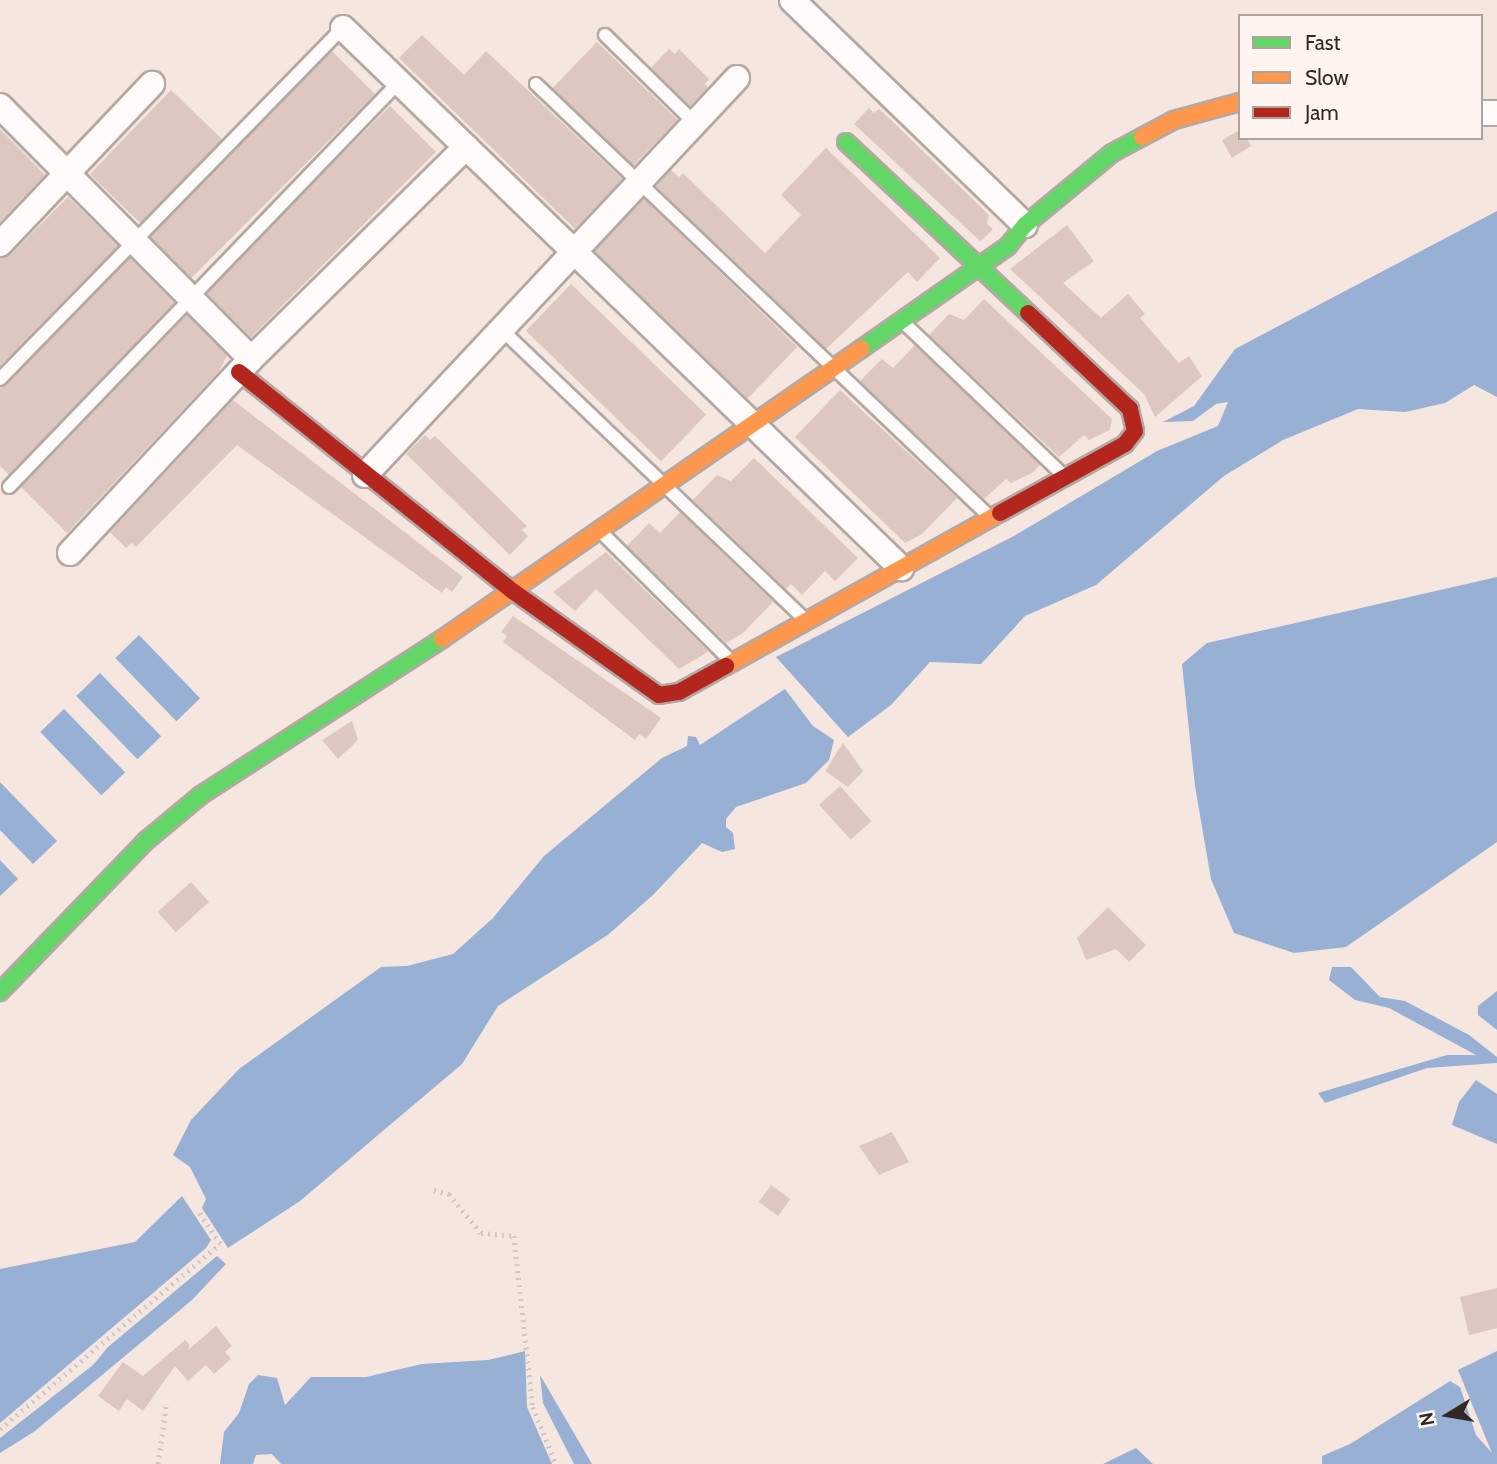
<!DOCTYPE html>
<html>
<head>
<meta charset="utf-8">
<style>
	body { margin:0 }
	#map { position:relative; width:1497px; height:1464px; overflow:hidden; background:#f5e6df; font-family:Cabin,sans-serif }
	div>[style] { position:absolute }
	[style*='--x'] { left:calc(var(--x)*1px); top:calc(var(--y)*1px); width:calc(var(--w)*1px); rotate:calc(var(--a)*1deg) }
	.water>* { inset:0; background:#97b0d4; transform-origin:0 0 }
	.building>* { inset:0; background:#ddc8c1; transform-origin:0 0 }
	.path>* { height:4.5px; margin-top:-2.25px; transform-origin:0; background:repeating-linear-gradient(90deg,#cec8c6 0 2px,transparent 0 7px) }
	.roads { filter:drop-shadow(2px 0 #b4a8a3) drop-shadow(-2px 0 #b4a8a3) drop-shadow(0 2px #b4a8a3) drop-shadow(0 -2px #b4a8a3) }
	.lane>* { height:12px; margin:-6px; padding:0 6px; transform-origin:6px; border-radius:6px; background:#fefbfa }
	.street>* { height:24px; margin:-12px; padding:0 12px; transform-origin:12px; border-radius:12px; background:#fefbfa }
	.fast>* { height:16px; margin:-8px; padding:0 8px; transform-origin:8px; border-radius:8px; background:#63d668 }
	.slow>* { height:16px; margin:-8px; padding:0 8px; transform-origin:8px; border-radius:8px; background:#ff974d }
	.jam>* { height:16px; margin:-8px; padding:0 8px; transform-origin:8px; border-radius:8px; background:#b3261e }
	span { translate:-50% -50%; white-space:nowrap; text-align:center; line-height:1.15; -webkit-text-stroke:6px #fff4ef; paint-order:stroke }
	.legend { position:absolute; left:1238px; top:14px; width:245px; height:126px; box-sizing:border-box; background:#fff4ef; border:2px solid #ada39e; margin:0; padding:9px 12px; list-style:none; font-size:21px; color:#332924 }
	.legend li { display:flex; align-items:center; gap:14px; height:35px }
	.legend b { width:35px; border:2px solid #ada39e }
	.north { position:absolute; left:1413px; top:1380px; width:70px; height:70px; -webkit-text-stroke:5px #fff4ef; paint-order:stroke; rotate:259deg; font-size:19px; font-weight:700; line-height:28px; text-align:center; color:#332924 }
	.north::after { content:''; display:block; margin:auto; width:24px; height:32px; background:#332924; clip-path:polygon(50% 0,100% 100%,50% 72%,0 100%) }
</style>
</head>
<body>
<div id="map">
	<div class="water">
		<div style="clip-path:polygon(1497px 211px,1497px 397px,1474px 385px,1445px 403px,1405px 412px,1358px 409px,1283px 440px,1224px 476px,1096px 585px,1025px 616px,981px 664px,930px 662px,891px 705px,848px 737px,776px 657px,1014px 536px,1157px 451px,1218px 426px,1228px 402px,1216px 404px,1193px 421px,1163px 422px,1194px 406px,1235px 349px)"></div>
		<div style="clip-path:polygon(1497px 577px,1497px 842px,1346px 947px,1294px 953px,1234px 933px,1211px 879px,1195px 786px,1182px 664px,1207px 643px)"></div>
		<div style="left:139px;top:635px;width:88px;height:33px;rotate:46deg"></div>
		<div style="left:100px;top:673px;width:88px;height:33px;rotate:46deg"></div>
		<div style="clip-path:polygon(785px 689px,813px 726px,834px 740px,829px 760px,806px 783px,736px 807px,726px 819px,726px 827px,733px 833px,735px 849px,722px 852px,702px 843px,654px 894px,609px 934px,498px 1006px,462px 1064px,300px 1201px,228px 1248px,202px 1208px,206px 1199px,190px 1167px,173px 1155px,191px 1120px,239px 1069px,381px 967px,407px 966px,453px 954px,493px 918px,544px 856px,662px 758px,687px 746px,688px 736px,696px 737px,700px 745px)"></div>
		<div style="left:64px;top:709px;width:88px;height:33px;rotate:46deg"></div>
		<div style="clip-path:polygon(0 782px,57px 841px,33px 864px,0 830px)"></div>
		<div style="clip-path:polygon(0 860px,18px 879px,0 896px)"></div>
		<div style="clip-path:polygon(1332px 967px,1351px 967px,1380px 997px,1405px 1001px,1469px 1035px,1497px 1057px,1497px 1063px,1427px 1068px,1325px 1103px,1318px 1093px,1447px 1055px,1476px 1055px,1389px 1008px,1355px 1000px,1329px 980px)"></div>
		<div style="clip-path:polygon(1497px 991px,1497px 1030px,1478px 1015px,1478px 1006px)"></div>
		<div style="clip-path:polygon(1476px 1080px,1497px 1094px,1497px 1144px,1452px 1125px,1459px 1102px)"></div>
		<div style="clip-path:polygon(182px 1196px,211px 1240px,206px 1248px,0 1423px,0 1269px,135px 1242px)"></div>
		<div style="clip-path:polygon(217px 1256px,226px 1264px,192px 1300px,35px 1431px,0 1453px,0 1438px,93px 1365px,108px 1347px)"></div>
		<div style="clip-path:polygon(525px 1351px,527px 1407px,552px 1464px,281px 1464px,272px 1454px,256px 1455px,253px 1464px,220px 1464px,224px 1432px,239px 1413px,249px 1384px,258px 1375px,277px 1378px,285px 1405px,311px 1377px,366px 1377px,422px 1364px,488px 1360px)"></div>
		<div style="clip-path:polygon(1497px 1351px,1497px 1464px,1322px 1464px,1322px 1456px,1350px 1444px,1450px 1381px,1460px 1387px,1476px 1435px,1492px 1453px,1458px 1370px)"></div>
		<div style="clip-path:polygon(540px 1375px,592px 1464px,574px 1464px,543px 1403px)"></div>
		<div style="clip-path:polygon(1136px 1448px,1153px 1464px,1103px 1464px)"></div>
	</div>
	<div class="building">
		<div style="clip-path:polygon(422px 35px,464px 75px,486px 51px,622px 179px,575px 229px,399px 58px)"></div>
		<div style="left:597px;top:42px;width:112px;height:64px;rotate:44deg"></div>
		<div style="clip-path:polygon(669px 49px,675px 54px,679px 49px,709px 79px,705px 84px,708px 87px,690px 106px,651px 68px)"></div>
		<div style="left:332px;top:51px;width:61px;height:260px;rotate:45deg"></div>
		<div style="left:171px;top:90px;width:71px;height:117px;rotate:44deg"></div>
		<div style="left:390px;top:106px;width:65px;height:262px;rotate:45deg"></div>
		<div style="clip-path:polygon(869px 108px,874px 113px,879px 109px,891px 120px,989px 215px,987px 224px,993px 229px,984px 238px,980px 241px,854px 124px)"></div>
		<div style="clip-path:polygon(0 129px,45px 175px,0 222px)"></div>
		<div style="clip-path:polygon(1240px 130px,1240px 138px,1247px 138px,1251px 146px,1232px 158px,1222px 140px)"></div>
		<div style="clip-path:polygon(826px 148px,940px 258px,917px 282px,908px 272px,826px 349px,656px 186px,671px 170px,679px 177px,683px 173px,765px 253px,801px 215px,781px 195px)"></div>
		<div style="clip-path:polygon(68px 197px,118px 246px,0 366px,0 258px,11px 254px)"></div>
		<div style="left:644px;top:199px;width:213px;height:72px;rotate:44deg"></div>
		<div style="clip-path:polygon(1067px 225px,1094px 261px,1063px 283px,1101px 318px,1128px 294px,1145px 314px,1140px 318px,1179px 363px,1189px 356px,1202px 376px,1155px 417px,1144px 394px,1010px 269px)"></div>
		<div style="clip-path:polygon(130px 258px,174px 303px,9px 475px,0 466px,0 388px)"></div>
		<div style="left:571px;top:284px;width:188px;height:65px;rotate:44deg"></div>
		<div style="clip-path:polygon(984px 299px,1112px 419px,1110px 430px,1089px 440px,1084px 435px,1059px 457px,929px 335px,949px 314px,964px 320px)"></div>
		<div style="clip-path:polygon(187px 315px,227px 356px,219px 371px,67px 533px,21px 487px)"></div>
		<div style="clip-path:polygon(915px 345px,1040px 465px,1032px 473px,1011px 483px,1006px 479px,984px 499px,860px 381px,882px 359px,893px 368px)"></div>
		<div style="clip-path:polygon(840px 390px,957px 498px,922px 534px,905px 543px,795px 437px)"></div>
		<div style="clip-path:polygon(233px 400px,463px 577px,452px 592px,446px 587px,442px 593px,237px 445px,136px 547px,132px 543px,126px 548px,110px 532px)"></div>
		<div style="clip-path:polygon(425px 435px,430px 440px,435px 436px,527px 526px,522px 530px,528px 536px,510px 555px,406px 454px)"></div>
		<div style="clip-path:polygon(754px 458px,858px 558px,835px 581px,825px 571px,802px 595px,791px 584px,786px 589px,693px 500px,717px 475px,731px 481px)"></div>
		<div style="clip-path:polygon(680px 512px,773px 602px,743px 633px,726px 643px,627px 546px,649px 523px,660px 533px)"></div>
		<div style="clip-path:polygon(606px 552px,708px 651px,703px 655px,679px 669px,596px 589px,575px 611px,553px 592px)"></div>
		<div style="clip-path:polygon(513px 616px,661px 718px,646px 739px,639px 734px,635px 740px,503px 642px,507px 636px,501px 632px)"></div>
		<div style="clip-path:polygon(352px 721px,358px 740px,338px 759px,322px 740px)"></div>
		<div style="clip-path:polygon(843px 743px,863px 771px,848px 787px,825px 771px)"></div>
		<div style="left:840px;top:786px;width:47px;height:28px;rotate:48deg"></div>
		<div style="left:191px;top:882px;width:27px;height:45px;rotate:48deg"></div>
		<div style="clip-path:polygon(1108px 907px,1146px 945px,1129px 962px,1116px 949px,1086px 960px,1077px 938px)"></div>
		<div style="clip-path:polygon(892px 1132px,909px 1162px,879px 1175px,859px 1146px)"></div>
		<div style="left:771px;top:1185px;width:24px;height:21px;rotate:36deg"></div>
		<div style="clip-path:polygon(1497px 1288px,1497px 1328px,1469px 1335px,1460px 1297px)"></div>
		<div style="clip-path:polygon(216px 1326px,232px 1346px,225px 1352px,231px 1359px,214px 1374px,206px 1365px,188px 1381px,175px 1366px,143px 1411px,127px 1399px,119px 1411px,98px 1396px,123px 1362px,143px 1376px,185px 1340px,190px 1345px,188px 1350px)"></div>
	</div>
	<div class="path">
		<div style="--x:434;--y:1190;--w:16;--a:15"></div>
		<div style="--x:449;--y:1194;--w:50;--a:50.6"></div>
		<div style="--x:481;--y:1233;--w:33;--a:5"></div>
		<div style="--x:514;--y:1236;--w:172;--a:83.7"></div>
		<div style="--x:533;--y:1407;--w:61;--a:68"></div>
		<div style="--x:0;--y:1429;--w:287;--a:-40.1"></div>
		<div style="--x:220;--y:1244;--w:41;--a:-124.1"></div>
		<div style="--x:158;--y:1464;--w:60;--a:-82.3"></div>
	</div>
	<div class="roads">
		<div class="lane">
			<div style="--x:605;--y:35;--w:126;--a:44.4"></div>
			<div style="--x:536;--y:84;--w:625;--a:43.64"></div>
			<div style="--x:903;--y:322;--w:220;--a:43.7"></div>
			<div style="--x:501;--y:329;--w:418;--a:43.7"></div>
			<div style="--x:0;--y:379;--w:491;--a:-45.7"></div>
			<div style="--x:9;--y:487;--w:562;--a:-46.08"></div>
			<div style="--x:603;--y:534;--w:177;--a:44.8"></div>
		</div>
		<div class="street">
			<div style="--x:792;--y:0;--w:324;--a:44"></div>
			<div style="--x:343;--y:28;--w:777;--a:44.06"></div>
			<div style="--x:0;--y:106;--w:356;--a:45.2"></div>
			<div style="--x:1481;--y:113;--w:16;--a:0"></div>
			<div style="--x:0;--y:244;--w:221;--a:-46.5"></div>
			<div style="--x:365;--y:475;--w:544;--a:-46.86"></div>
			<div style="--x:70;--y:553;--w:265;--a:-47"></div>
			<div style="--x:251;--y:359;--w:302;--a:-44.6"></div>
		</div>
		<div class="fast">
			<div style="--x:846;--y:142;--w:250;--a:43.2"></div>
			<div style="--x:861;--y:349;--w:179;--a:-35"></div>
			<div style="--x:1008;--y:246;--w:27;--a:-51"></div>
			<div style="--x:1025;--y:225;--w:113;--a:-39.6"></div>
			<div style="--x:1112;--y:153;--w:34;--a:-28"></div>
			<div style="--x:0;--y:992;--w:211;--a:-46"></div>
			<div style="--x:147;--y:840;--w:70;--a:-39.8"></div>
			<div style="--x:201;--y:795;--w:287;--a:-32.9"></div>
		</div>
		<div class="slow">
			<div style="--x:1142;--y:137;--w:36;--a:-28"></div>
			<div style="--x:1174;--y:120;--w:68;--a:-15.3"></div>
			<div style="--x:442;--y:639;--w:510;--a:-34.69"></div>
			<div style="--x:726;--y:666;--w:314;--a:-29.2"></div>
		</div>
		<div class="jam">
			<div style="--x:239;--y:372;--w:352;--a:38.7"></div>
			<div style="--x:514;--y:592;--w:178;--a:35.4"></div>
			<div style="--x:659;--y:695;--w:20;--a:-9"></div>
			<div style="--x:679;--y:692;--w:54;--a:-29"></div>
			<div style="--x:1000;--y:513;--w:143;--a:-28.9"></div>
			<div style="--x:1125;--y:444;--w:16;--a:-52"></div>
			<div style="--x:1135;--y:431;--w:23;--a:-103"></div>
			<div style="--x:1130;--y:409;--w:140;--a:-136.7"></div>
		</div>
	</div>
	<ul class="legend">
	<li><b style="height:9px;background:#63d668"></b>Fast</li>
	<li><b style="height:9px;background:#ff974d"></b>Slow</li>
	<li><b style="height:9px;background:#b3261e"></b>Jam</li>
	</ul>
	<div class="north">N</div>
</div>
</body>
</html>
